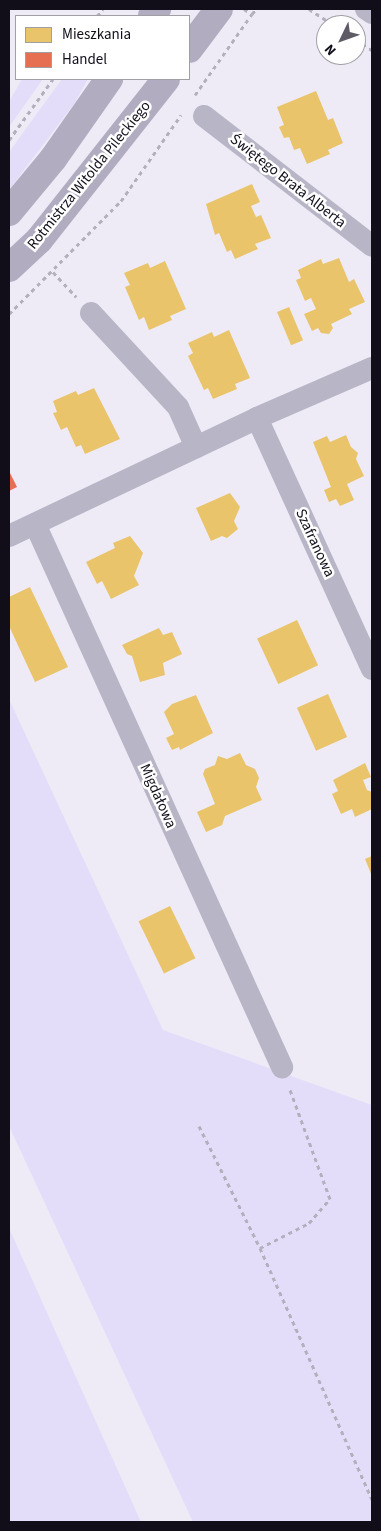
<!DOCTYPE html>
<html>
<head>
<meta charset="utf-8">
<style>
	body { margin:0 }
	#map { position:relative; width:381px; height:1531px; overflow:hidden; background:#eeebf7; font-family:"Source Sans 3",sans-serif }
	div>[style] { position:absolute }
	[style*='--x'] { left:calc(var(--x)*1px); top:calc(var(--y)*1px); width:calc(var(--w)*1px); rotate:calc(var(--a)*1deg) }
	.green>* { inset:0; background:#e3ddfa }
	.homes>* { inset:0; background:#e9c46a; transform-origin:0 0 }
	.shops>* { inset:0; background:#e76f51 }
	.path>* { height:3px; margin-top:-1.5px; transform-origin:0; background:repeating-linear-gradient(90deg,#b3b0bd 0 4px,transparent 0 8px) }
	.minor>* { height:22px; margin:-11px; padding:0 11px; transform-origin:11px; border-radius:11px; background:#b8b5c6 }
	.major>* { height:28px; margin:-14px; padding:0 14px; transform-origin:14px; border-radius:14px; background:#b2acc1 }
	span { translate:-50% -50%; white-space:nowrap; text-align:center; line-height:1.15; -webkit-text-stroke:5px #fff; paint-order:stroke }
	.street-label { font-size:15px; color:#110e1a }
	.frame { position:absolute; inset:0; border:10px solid #110e1a; pointer-events:none }
	.legend { position:absolute; left:15px; top:15px; width:175px; height:65px; box-sizing:border-box; background:#fff; border:1px solid #a09fa3; margin:0; padding:6px 9px; list-style:none; font-size:15px; color:#110e1a }
	.legend li { display:flex; align-items:center; gap:10px; height:25px }
	.legend b { width:25px; border:1px solid #a09fa3 }
	.north { position:absolute; left:316px; top:15px; width:50px; height:50px; box-sizing:border-box; background:#fff; border:1px solid #a09fa3; border-radius:50%; rotate:228deg; font-size:14px; font-weight:700; line-height:20px; text-align:center; color:#110e1a }
	.north::after { content:''; display:block; margin:auto; width:18px; height:22px; background:#5e5b67; clip-path:polygon(50% 0,100% 100%,50% 72%,0 100%) }
</style>
</head>
<body>
<div id="map">
	<div class="green">
		<div style="clip-path:polygon(22px 79px,43px 79px,9px 127px,9px 102px)"></div>
		<div style="clip-path:polygon(62px 79px,88px 79px,74px 104px,9px 190px,9px 152px)"></div>
		<div style="clip-path:polygon(9px 699px,163px 1030px,372px 1105px,372px 1522px,193px 1522px,9px 1126px)"></div>
		<div style="clip-path:polygon(9px 1228px,141px 1522px,9px 1522px)"></div>
	</div>
	<div class="homes">
		<div style="clip-path:polygon(316px 91px,328px 120px,333px 118px,343px 143px,328px 150px,330px 154px,307px 164px,300px 148px,294px 150px,289px 137px,284px 138px,279px 127px,284px 125px,277px 107px)"></div>
		<div style="clip-path:polygon(252px 184px,260px 202px,251px 206px,256px 217px,261px 215px,271px 238px,255px 244px,258px 249px,235px 259px,231px 250px,227px 252px,219px 233px,215px 235px,206px 204px)"></div>
		<div style="clip-path:polygon(339px 258px,349px 282px,354px 279px,365px 302px,349px 309px,352px 314px,331px 324px,333px 328px,329px 334px,321px 333px,318px 328px,312px 331px,304px 314px,316px 309px,311px 298px,305px 301px,296px 280px,301px 278px,298px 270px,321px 259px,323px 264px)"></div>
		<div style="clip-path:polygon(165px 261px,186px 309px,170px 316px,172px 320px,149px 330px,144px 317px,139px 320px,125px 287px,130px 285px,124px 273px,148px 263px,150px 268px)"></div>
		<div style="left:289px;top:307px;width:36px;height:13px;rotate:67deg"></div>
		<div style="clip-path:polygon(229px 330px,250px 378px,235px 384px,237px 389px,213px 399px,208px 388px,204px 390px,188px 356px,193px 353px,188px 343px,212px 332px,214px 337px)"></div>
		<div style="clip-path:polygon(94px 388px,120px 439px,85px 454px,81px 445px,76px 447px,67px 427px,61px 430px,53px 413px,57px 412px,53px 401px,76px 391px,78px 395px)"></div>
		<div style="clip-path:polygon(346px 435px,351px 447px,358px 453px,356px 459px,364px 476px,347px 484px,354px 500px,340px 506px,336px 499px,329px 502px,324px 490px,331px 487px,313px 442px,327px 436px,330px 442px)"></div>
		<div style="clip-path:polygon(230px 493px,240px 507px,234px 521px,238px 529px,227px 538px,222px 536px,211px 541px,196px 508px)"></div>
		<div style="clip-path:polygon(130px 536px,143px 553px,134px 576px,139px 585px,111px 599px,102px 581px,97px 584px,86px 562px,115px 548px,113px 543px)"></div>
		<div style="clip-path:polygon(30px 587px,68px 667px,35px 682px,9px 626px,9px 597px)"></div>
		<div style="left:297px;top:620px;width:50px;height:44px;rotate:65deg"></div>
		<div style="clip-path:polygon(159px 628px,163px 635px,172px 632px,182px 654px,163px 663px,165px 675px,140px 682px,132px 656px,127px 654px,122px 645px)"></div>
		<div style="left:328px;top:694px;width:47px;height:34px;rotate:66deg"></div>
		<div style="clip-path:polygon(196px 695px,213px 733px,180px 750px,179px 747px,172px 750px,166px 738px,174px 734px,164px 712px,172px 704px)"></div>
		<div style="clip-path:polygon(240px 753px,246px 765px,255px 769px,259px 778px,256px 787px,262px 800px,225px 816px,222px 825px,206px 832px,197px 812px,215px 804px,203px 774px,205px 769px,215px 765px,218px 756px,227px 759px)"></div>
		<div style="clip-path:polygon(365px 763px,371px 777px,363px 780px,367px 790px,372px 792px,372px 809px,355px 817px,352px 809px,341px 814px,332px 794px,338px 791px,333px 780px)"></div>
		<div style="clip-path:polygon(372px 856px,372px 876px,365px 859px)"></div>
		<div style="left:170px;top:906px;width:58px;height:35px;rotate:64deg"></div>
	</div>
	<div class="shops">
		<div style="clip-path:polygon(9px 471px,17px 487px,9px 491px)"></div>
	</div>
	<div class="path">
		<div style="--x:244;--y:9;--w:9;--a:32"></div>
		<div style="--x:252;--y:14;--w:6;--a:-51"></div>
		<div style="--x:309;--y:9;--w:30;--a:33"></div>
		<div style="--x:97;--y:16;--w:9;--a:-49"></div>
		<div style="--x:356;--y:39;--w:19;--a:35"></div>
		<div style="--x:195;--y:95;--w:99;--a:-54.9"></div>
		<div style="--x:9;--y:140;--w:75;--a:-54.2"></div>
		<div style="--x:53;--y:272;--w:34;--a:47"></div>
		<div style="--x:9;--y:314;--w:159;--a:-45.3"></div>
		<div style="--x:121;--y:201;--w:105;--a:-55.1"></div>
		<div style="--x:199;--y:1126;--w:136;--a:63.4"></div>
		<div style="--x:260;--y:1248;--w:275;--a:66"></div>
		<div style="--x:260;--y:1248;--w:55;--a:-27"></div>
		<div style="--x:309;--y:1223;--w:32;--a:-49"></div>
		<div style="--x:330;--y:1199;--w:119;--a:-110.1"></div>
	</div>
	<div class="minor">
		<div style="--x:366;--y:9;--w:7;--a:34"></div>
		<div style="--x:204;--y:116;--w:212;--a:37.7"></div>
		<div style="--x:91;--y:313;--w:128;--a:47.2"></div>
		<div style="--x:178;--y:407;--w:44;--a:65.8"></div>
		<div style="--x:257;--y:418;--w:276;--a:65.4"></div>
		<div style="--x:35;--y:524;--w:597;--a:65.54"></div>
		<div style="--x:9;--y:536;--w:275;--a:-25.4"></div>
		<div style="--x:257;--y:418;--w:125;--a:-23.5"></div>
	</div>
	<div class="major">
		<div style="--x:152;--y:16;--w:9;--a:-54"></div>
		<div style="--x:189;--y:49;--w:50;--a:-53.1"></div>
		<div style="--x:9;--y:212;--w:69;--a:-50.3"></div>
		<div style="--x:53;--y:159;--w:98;--a:-55"></div>
		<div style="--x:9;--y:268;--w:41;--a:-43"></div>
		<div style="--x:39;--y:240;--w:205;--a:-51.7"></div>
	</div>
	<div class="street-label">
		<span style="left:89px;top:175px;rotate:-51deg">Rotmistrza Witolda Pileckiego</span>
		<span style="left:288px;top:181px;rotate:38deg">Świętego Brata Alberta</span>
		<span style="left:315px;top:543px;rotate:65deg">Szafranowa</span>
		<span style="left:158px;top:796px;rotate:66deg">Migdałowa</span>
	</div>
	<div class="frame"></div>
	<ul class="legend">
	<li><b style="height:14px;background:#e9c46a"></b>Mieszkania</li>
	<li><b style="height:14px;background:#e76f51"></b>Handel</li>
	</ul>
	<div class="north">N</div>
</div>
</body>
</html>
